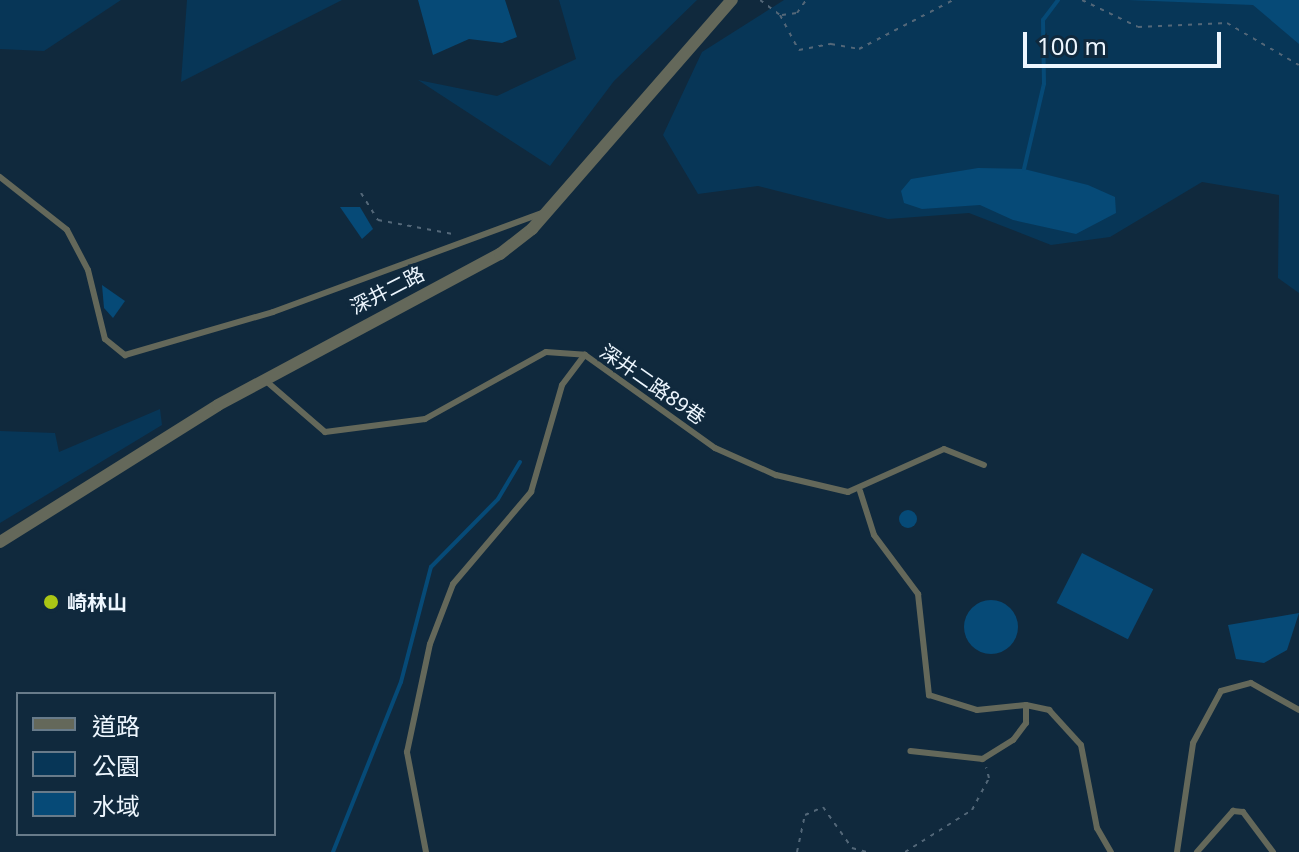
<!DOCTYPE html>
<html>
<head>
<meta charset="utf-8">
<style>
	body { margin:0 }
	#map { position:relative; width:1299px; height:852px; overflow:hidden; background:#10293d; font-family:"Noto Sans","Noto Sans TC",sans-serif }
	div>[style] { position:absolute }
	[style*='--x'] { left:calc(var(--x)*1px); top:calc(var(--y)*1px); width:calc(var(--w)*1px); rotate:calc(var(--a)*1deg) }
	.green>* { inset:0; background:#073657 }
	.water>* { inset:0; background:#064a77; transform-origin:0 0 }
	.round { border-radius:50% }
	.stream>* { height:4px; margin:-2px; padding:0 2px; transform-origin:2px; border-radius:2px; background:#064a77 }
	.path>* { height:2px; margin-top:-1px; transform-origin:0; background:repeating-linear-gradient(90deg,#536778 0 4px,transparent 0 10px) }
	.lane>* { height:6px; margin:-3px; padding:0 3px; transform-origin:3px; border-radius:3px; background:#64685a }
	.street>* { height:12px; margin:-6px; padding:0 6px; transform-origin:6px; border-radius:6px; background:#64685a }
	.dots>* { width:22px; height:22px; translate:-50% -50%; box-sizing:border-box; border:4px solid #10293d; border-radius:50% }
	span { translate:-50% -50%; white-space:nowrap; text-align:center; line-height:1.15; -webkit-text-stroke:6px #10293d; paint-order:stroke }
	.street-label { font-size:20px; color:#edf6fe }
	.poi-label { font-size:20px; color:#edf6fe; font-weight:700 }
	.left { translate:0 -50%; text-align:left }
	.legend { position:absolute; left:16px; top:692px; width:260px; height:144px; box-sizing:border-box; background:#10293d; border:2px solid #687b8a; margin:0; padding:10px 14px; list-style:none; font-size:24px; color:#edf6fe }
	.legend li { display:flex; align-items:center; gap:16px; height:40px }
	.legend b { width:40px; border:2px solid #687b8a }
	.scale { position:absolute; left:1023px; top:32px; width:198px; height:36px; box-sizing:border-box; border:4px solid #edf6fe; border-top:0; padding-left:10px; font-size:24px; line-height:28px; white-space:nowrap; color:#edf6fe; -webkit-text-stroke:6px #10293d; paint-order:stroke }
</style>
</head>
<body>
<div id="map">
	<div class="green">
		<div style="clip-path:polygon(0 0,121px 0,44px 51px,0 49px)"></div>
		<div style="clip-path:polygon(187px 0,342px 0,181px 82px)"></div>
		<div style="clip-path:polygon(559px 0,697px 0,614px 81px,550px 166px,418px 80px,497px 96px,576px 59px)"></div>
		<div style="clip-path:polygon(784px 0,1299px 0,1299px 293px,1278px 278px,1279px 195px,1202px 182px,1110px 237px,1051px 245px,969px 213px,888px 219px,758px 186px,698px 194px,663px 135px,702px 52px)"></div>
		<div style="clip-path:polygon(160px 409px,162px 425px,0 523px,0 431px,55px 433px,59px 452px)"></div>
	</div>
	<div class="water">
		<div style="clip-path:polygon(418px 0,505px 0,517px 37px,502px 43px,469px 39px,433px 55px)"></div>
		<div style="clip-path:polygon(1128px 0,1299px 0,1299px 44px,1253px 5px)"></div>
		<div style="clip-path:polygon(978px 168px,1024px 169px,1088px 185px,1115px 197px,1116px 213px,1076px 234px,1013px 220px,980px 205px,922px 209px,904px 203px,901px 191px,911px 179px)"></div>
		<div style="clip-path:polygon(340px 207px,360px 207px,373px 229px,362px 239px)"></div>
		<div style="clip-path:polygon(102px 285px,125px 301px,113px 318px,104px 308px)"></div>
		<div class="round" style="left:899px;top:510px;width:18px;height:18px"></div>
		<div style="left:1082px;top:553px;width:80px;height:56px;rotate:27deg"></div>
		<div class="round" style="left:964px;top:600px;width:54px;height:54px"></div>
		<div style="clip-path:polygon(1299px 613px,1287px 650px,1264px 663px,1236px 659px,1228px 625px)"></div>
	</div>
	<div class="stream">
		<div style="--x:1024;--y:169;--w:87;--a:-76.8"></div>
		<div style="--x:1044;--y:84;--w:64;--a:-90.9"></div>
		<div style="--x:1043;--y:20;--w:25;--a:-53"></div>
		<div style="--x:333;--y:852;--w:183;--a:-68.2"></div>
		<div style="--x:401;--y:682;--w:119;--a:-75.4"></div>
		<div style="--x:431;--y:567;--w:95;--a:-45.4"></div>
		<div style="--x:498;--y:499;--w:43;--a:-59.3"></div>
	</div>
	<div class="path">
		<div style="--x:760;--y:0;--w:25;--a:37"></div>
		<div style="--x:780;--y:15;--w:40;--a:62"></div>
		<div style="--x:799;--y:50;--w:33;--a:-11"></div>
		<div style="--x:831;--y:44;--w:28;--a:10"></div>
		<div style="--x:859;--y:49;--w:106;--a:-27.5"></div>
		<div style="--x:1082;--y:0;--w:62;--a:25.7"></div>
		<div style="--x:1138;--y:27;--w:89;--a:-2.6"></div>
		<div style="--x:1227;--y:23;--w:83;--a:30.3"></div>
		<div style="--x:782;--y:15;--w:15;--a:-8"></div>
		<div style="--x:797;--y:13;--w:16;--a:-55"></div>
		<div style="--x:361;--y:193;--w:32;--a:58"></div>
		<div style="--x:378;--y:220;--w:76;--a:10.6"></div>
		<div style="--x:797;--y:852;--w:38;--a:-78"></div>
		<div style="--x:805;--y:815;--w:20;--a:-24"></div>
		<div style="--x:823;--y:807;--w:50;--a:54.7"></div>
		<div style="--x:852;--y:848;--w:16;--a:15"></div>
		<div style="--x:905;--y:852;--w:79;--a:-32.1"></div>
		<div style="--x:972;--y:810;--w:36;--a:-62"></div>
		<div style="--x:989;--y:778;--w:11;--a:-105"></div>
	</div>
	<div class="lane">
		<div style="--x:0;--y:177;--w:85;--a:38.3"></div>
		<div style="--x:67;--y:230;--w:45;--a:62.3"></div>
		<div style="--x:88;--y:270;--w:71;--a:76.2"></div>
		<div style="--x:105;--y:339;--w:26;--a:39"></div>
		<div style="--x:125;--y:355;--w:154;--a:-16.2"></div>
		<div style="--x:273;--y:312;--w:287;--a:-20.2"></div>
		<div style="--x:266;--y:381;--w:78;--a:40.8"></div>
		<div style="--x:325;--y:432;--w:101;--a:-7.4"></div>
		<div style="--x:425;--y:419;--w:138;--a:-29"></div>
		<div style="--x:546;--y:352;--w:39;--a:4"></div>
		<div style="--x:585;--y:355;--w:160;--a:35.6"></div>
		<div style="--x:715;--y:448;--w:67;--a:23.9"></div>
		<div style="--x:776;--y:475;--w:74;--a:13.3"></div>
		<div style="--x:848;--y:492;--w:105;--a:-24.1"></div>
		<div style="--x:944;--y:449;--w:43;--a:21.8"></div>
		<div style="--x:860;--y:491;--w:46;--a:72.3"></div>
		<div style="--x:874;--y:535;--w:74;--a:53.3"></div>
		<div style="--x:918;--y:594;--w:102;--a:83.8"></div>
		<div style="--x:929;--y:695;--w:50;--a:17.4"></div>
		<div style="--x:977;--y:710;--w:49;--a:-5.8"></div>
		<div style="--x:1026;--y:705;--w:18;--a:90"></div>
		<div style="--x:1026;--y:723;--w:21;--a:127"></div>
		<div style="--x:1013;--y:740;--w:36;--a:148"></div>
		<div style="--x:983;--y:759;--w:73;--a:-173.7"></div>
		<div style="--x:1026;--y:705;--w:24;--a:12"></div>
		<div style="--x:1049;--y:710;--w:47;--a:47.6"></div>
		<div style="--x:1081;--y:745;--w:85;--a:79.1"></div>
		<div style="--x:1097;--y:828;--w:28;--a:60"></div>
		<div style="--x:426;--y:852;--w:102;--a:-100.8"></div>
		<div style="--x:407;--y:752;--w:110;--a:-78"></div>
		<div style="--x:430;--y:644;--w:64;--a:-69"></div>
		<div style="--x:453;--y:584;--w:121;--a:-49.7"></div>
		<div style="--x:531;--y:492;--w:111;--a:-73.8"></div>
		<div style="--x:562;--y:385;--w:38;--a:-53"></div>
		<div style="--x:1177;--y:852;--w:110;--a:-81.6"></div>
		<div style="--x:1193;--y:743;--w:59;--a:-61.7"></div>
		<div style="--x:1221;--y:691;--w:31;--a:-15"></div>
		<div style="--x:1251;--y:683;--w:55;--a:29.4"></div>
		<div style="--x:1197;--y:852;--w:55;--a:-48.7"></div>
		<div style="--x:1233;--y:811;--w:10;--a:6"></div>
		<div style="--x:1243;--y:812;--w:50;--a:53.1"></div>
	</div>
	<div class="street">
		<div style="--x:0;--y:542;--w:257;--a:-32.1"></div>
		<div style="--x:218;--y:405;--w:320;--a:-28.2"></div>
		<div style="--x:500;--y:254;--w:41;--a:-38"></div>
		<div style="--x:532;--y:229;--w:304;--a:-48.9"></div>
	</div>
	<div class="dots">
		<div style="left:51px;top:602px;background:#abc615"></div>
	</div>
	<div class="street-label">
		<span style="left:387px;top:290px;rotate:-27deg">深井二路</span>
		<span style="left:653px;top:384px;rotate:35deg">深井二路89巷</span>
	</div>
	<div class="poi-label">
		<span class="left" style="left:67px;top:602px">崎林山</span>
	</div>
	<ul class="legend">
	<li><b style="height:10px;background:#64685a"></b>道路</li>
	<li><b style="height:22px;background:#073657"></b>公園</li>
	<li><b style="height:22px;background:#064a77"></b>水域</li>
	</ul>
	<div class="scale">100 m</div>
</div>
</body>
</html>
